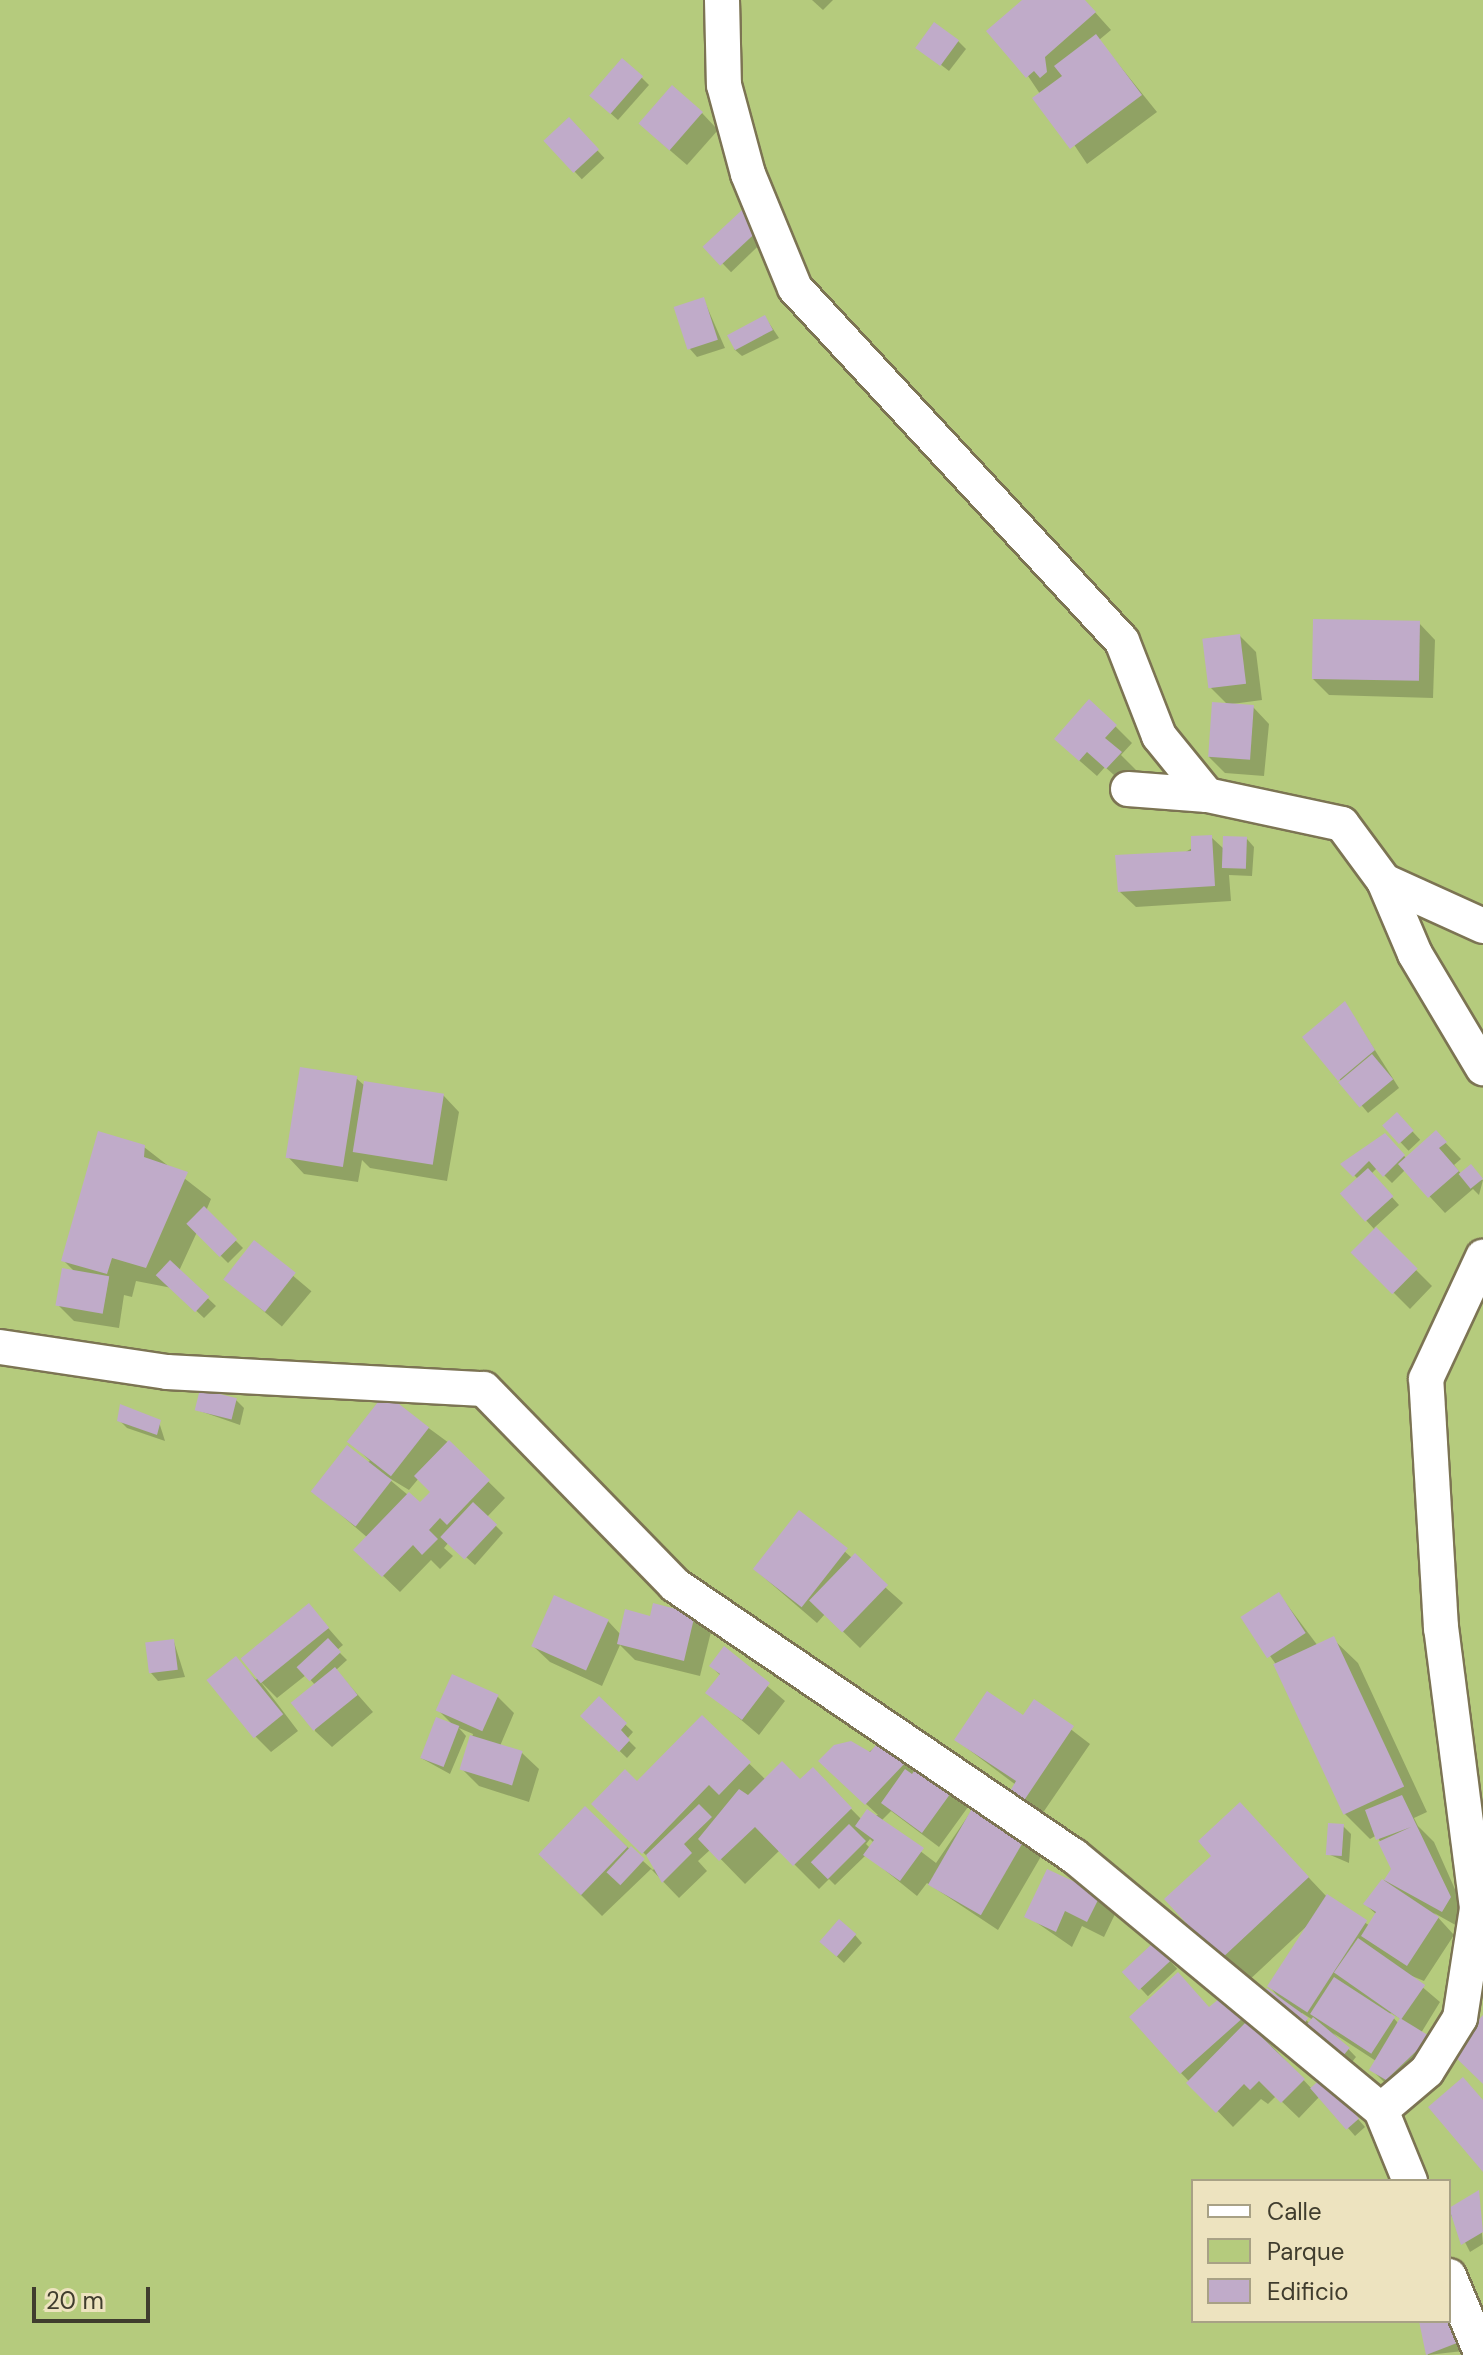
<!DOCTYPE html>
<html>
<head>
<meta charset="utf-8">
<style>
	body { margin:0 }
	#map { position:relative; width:1483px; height:2355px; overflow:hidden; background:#ede3bf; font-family:"DM Sans",sans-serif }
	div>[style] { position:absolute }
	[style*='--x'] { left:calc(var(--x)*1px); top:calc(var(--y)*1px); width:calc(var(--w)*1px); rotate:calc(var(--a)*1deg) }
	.green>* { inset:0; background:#b5cb7d }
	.shadow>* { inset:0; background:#0003; transform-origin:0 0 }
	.building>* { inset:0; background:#c0abc9; transform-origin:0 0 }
	.roads { filter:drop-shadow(2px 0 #7c7453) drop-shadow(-2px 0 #7c7453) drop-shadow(0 2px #7c7453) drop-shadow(0 -2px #7c7453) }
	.street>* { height:34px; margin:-17px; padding:0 17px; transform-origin:17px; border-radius:17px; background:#fff }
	span { translate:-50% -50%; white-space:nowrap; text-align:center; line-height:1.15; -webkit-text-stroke:7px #ede3bf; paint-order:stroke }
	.legend { position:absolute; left:1191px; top:2179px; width:260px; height:144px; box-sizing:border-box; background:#ede3bf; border:2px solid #a8a185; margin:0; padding:10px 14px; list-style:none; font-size:24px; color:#403d2e }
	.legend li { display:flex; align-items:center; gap:16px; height:40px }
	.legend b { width:40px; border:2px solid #a8a185 }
	.scale { position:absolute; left:32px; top:2287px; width:118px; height:36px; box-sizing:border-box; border:4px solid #403d2e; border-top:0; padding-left:10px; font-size:24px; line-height:28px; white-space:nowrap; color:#403d2e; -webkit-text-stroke:6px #ede3bf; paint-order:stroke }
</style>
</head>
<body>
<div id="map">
	<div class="green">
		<div style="clip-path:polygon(evenodd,0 0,1483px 0,1483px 2355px,0 2355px,0 0,1193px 2181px,1449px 2181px,1449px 2321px,1193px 2321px,1193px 2181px)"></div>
	</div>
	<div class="shadow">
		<div style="clip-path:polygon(812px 0,833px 0,823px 10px)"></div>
		<div style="clip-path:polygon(1025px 0,1084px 0,1111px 30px,1099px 40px,1157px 112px,1087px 164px,1028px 76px)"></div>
		<div style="clip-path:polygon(958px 41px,966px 49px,949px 71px,918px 47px)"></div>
		<div style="clip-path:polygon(641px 77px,649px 85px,618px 120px,599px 103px)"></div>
		<div style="clip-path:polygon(702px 113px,718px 130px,687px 165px,658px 140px)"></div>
		<div style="left:569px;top:120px;width:52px;height:31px;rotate:47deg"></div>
		<div style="left:742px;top:213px;width:35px;height:49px;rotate:46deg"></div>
		<div style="clip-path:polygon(704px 300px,725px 348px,697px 357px,690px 349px)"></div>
		<div style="clip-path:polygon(765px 317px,779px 338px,742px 356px,734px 349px)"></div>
		<div style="clip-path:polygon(1419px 623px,1435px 640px,1433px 698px,1329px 695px,1313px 679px)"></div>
		<div style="clip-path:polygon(1240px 636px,1256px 652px,1262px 700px,1232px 704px,1253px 707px,1269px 724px,1264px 776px,1225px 773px,1209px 757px,1228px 705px,1211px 688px)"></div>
		<div style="clip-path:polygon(1115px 726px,1132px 743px,1121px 755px,1136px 770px,1124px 784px,1105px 767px,1097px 776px,1073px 755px)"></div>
		<div style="clip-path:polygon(1211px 837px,1224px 849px,1247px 839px,1254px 847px,1252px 876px,1229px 875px,1231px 901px,1136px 907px,1119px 891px)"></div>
		<div style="clip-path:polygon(1345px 1003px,1399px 1088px,1368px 1113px,1304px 1037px)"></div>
		<div style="clip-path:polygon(356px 1078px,365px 1086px,443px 1095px,459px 1112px,447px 1181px,370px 1168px,362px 1160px,358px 1182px,304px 1174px,288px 1157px)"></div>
		<div style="left:1397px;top:1115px;width:34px;height:16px;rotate:47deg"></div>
		<div style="clip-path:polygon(1436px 1133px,1461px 1159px,1454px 1165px,1462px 1175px,1483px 1180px,1479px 1195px,1473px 1189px,1445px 1213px,1405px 1170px,1392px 1183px,1377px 1168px,1371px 1174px,1399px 1205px,1374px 1228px,1432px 1286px,1410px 1309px,1353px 1252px,1375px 1230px,1342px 1194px,1358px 1179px,1343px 1164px,1385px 1136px,1407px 1159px)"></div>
		<div style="clip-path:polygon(144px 1147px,211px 1199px,206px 1211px,243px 1248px,228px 1263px,197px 1232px,179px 1271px,216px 1306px,204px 1318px,172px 1288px,136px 1281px,132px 1297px,124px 1295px,119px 1328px,74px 1321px,57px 1304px,75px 1272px,63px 1260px)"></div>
		<div style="left:254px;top:1243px;width:75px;height:46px;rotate:40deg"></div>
		<div style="clip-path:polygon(evenodd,385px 1396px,449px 1443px,505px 1498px,487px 1517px,503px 1533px,475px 1565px,449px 1542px,444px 1548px,453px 1556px,440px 1569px,431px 1560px,400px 1592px,356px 1550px,368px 1538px,313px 1491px,370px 1461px,350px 1441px,385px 1396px,384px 1475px,409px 1490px,419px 1478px,433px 1492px,420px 1505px,384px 1475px)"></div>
		<div style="clip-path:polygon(236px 1400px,244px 1408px,240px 1425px,197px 1410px)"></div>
		<div style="clip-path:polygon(119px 1420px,159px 1422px,165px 1441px,127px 1428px)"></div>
		<div style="clip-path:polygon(800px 1512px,903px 1603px,860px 1648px,825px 1614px,817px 1623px,754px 1569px)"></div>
		<div style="clip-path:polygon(evenodd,1279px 1594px,1318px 1646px,1333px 1639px,1358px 1663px,1427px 1812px,1414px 1818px,1418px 1826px,1434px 1842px,1466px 1914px,1459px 1927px,1434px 1913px,1454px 1935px,1424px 1981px,1407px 1974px,1440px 2002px,1421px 2033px,1446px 2054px,1388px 2086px,1371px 2069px,1376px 2061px,1333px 2033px,1356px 2057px,1348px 2067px,1313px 2038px,1270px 1987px,1308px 1925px,1246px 1983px,1221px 1958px,1264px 1830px,1327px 1897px,1370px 1926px,1377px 1915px,1365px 1904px,1393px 1870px,1377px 1835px,1370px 1839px,1345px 1814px,1275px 1663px,1243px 1618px,1279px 1594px,1302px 2013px,1313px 2020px,1310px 2024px,1301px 2014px,1302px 2013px,1279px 1594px,1391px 2013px,1401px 2019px,1399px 2024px,1390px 2014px,1391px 2013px)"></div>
		<div style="clip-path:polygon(308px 1605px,343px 1645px,337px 1650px,347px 1660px,336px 1670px,373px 1712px,332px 1747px,315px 1731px,316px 1686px,306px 1675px,277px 1698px,260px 1681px,298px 1731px,271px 1752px,255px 1736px,235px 1659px,256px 1680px)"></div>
		<div style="clip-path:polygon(694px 1616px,711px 1632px,700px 1676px,635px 1660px,620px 1645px,602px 1686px,550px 1662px,533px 1646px,608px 1621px,621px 1635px,651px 1618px)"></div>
		<div style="clip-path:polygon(174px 1642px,185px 1677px,158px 1681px,151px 1673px)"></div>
		<div style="clip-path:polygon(724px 1649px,785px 1701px,759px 1735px,708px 1692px,721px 1676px,711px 1666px)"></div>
		<div style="clip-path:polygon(498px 1697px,514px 1713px,500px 1746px,522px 1753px,539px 1769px,529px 1802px,479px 1786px,462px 1769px,473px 1734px,459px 1728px,466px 1736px,450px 1774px,421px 1758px,455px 1727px,437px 1709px)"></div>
		<div style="clip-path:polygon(599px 1699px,633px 1732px,627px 1739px,636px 1748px,627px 1758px,583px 1716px)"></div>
		<div style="clip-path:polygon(1034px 1701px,1090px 1744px,1040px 1817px,1011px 1793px,1016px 1785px,956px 1740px,1023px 1718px)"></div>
		<div style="clip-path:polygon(evenodd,702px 1718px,766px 1780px,800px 1782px,813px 1770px,862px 1820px,878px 1815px,837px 1777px,883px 1741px,968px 1807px,939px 1847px,891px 1811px,881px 1821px,936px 1863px,974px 1807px,1043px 1853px,998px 1930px,927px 1883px,917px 1896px,866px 1855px,835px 1885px,829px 1879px,819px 1889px,780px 1850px,745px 1884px,711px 1849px,698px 1861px,707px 1871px,679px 1898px,651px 1869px,602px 1916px,540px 1854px,585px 1809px,653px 1870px,657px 1866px,594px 1804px,637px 1784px,702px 1718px,870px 1839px,874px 1843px,870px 1848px,866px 1844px,870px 1839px)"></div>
		<div style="clip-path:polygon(1343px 1826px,1351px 1834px,1349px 1863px,1328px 1854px)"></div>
		<div style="clip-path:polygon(1100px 1896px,1116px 1912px,1104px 1937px,1082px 1926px,1072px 1947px,1027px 1916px)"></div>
		<div style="clip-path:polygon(855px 1935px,862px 1943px,844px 1963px,829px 1949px)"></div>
		<div style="left:1154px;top:1944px;width:34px;height:40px;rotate:47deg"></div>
		<div style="clip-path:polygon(1210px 2009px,1241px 2013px,1312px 2089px,1331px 2088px,1365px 2127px,1355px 2136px,1320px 2096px,1299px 2118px,1276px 2096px,1268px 2104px,1261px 2099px,1233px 2127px,1181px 2073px)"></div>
		<div style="clip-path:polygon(1478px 2192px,1483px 2244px,1470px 2252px,1449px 2211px)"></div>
		<div style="clip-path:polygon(1449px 2300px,1463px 2351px,1428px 2355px,1421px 2321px,1449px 2321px)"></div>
	</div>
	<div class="building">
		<div style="clip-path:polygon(1022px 0,1085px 0,1096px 12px,1045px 57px,1047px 72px,1040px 78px,1034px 71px,1026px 78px,986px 31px)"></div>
		<div style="left:934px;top:22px;width:31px;height:32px;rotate:36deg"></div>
		<div style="clip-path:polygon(1096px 34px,1142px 95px,1070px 149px,1032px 98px,1062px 76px,1054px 66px)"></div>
		<div style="left:622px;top:58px;width:28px;height:50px;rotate:41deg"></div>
		<div style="left:672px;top:85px;width:41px;height:51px;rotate:41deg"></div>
		<div style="left:569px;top:117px;width:44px;height:35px;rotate:47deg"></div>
		<div style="left:742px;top:210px;width:26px;height:54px;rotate:47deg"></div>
		<div style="left:704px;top:297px;width:45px;height:32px;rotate:72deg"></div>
		<div style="left:765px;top:315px;width:17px;height:43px;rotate:62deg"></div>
		<div style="left:1313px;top:619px;width:107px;height:60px;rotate:1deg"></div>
		<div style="left:1240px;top:634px;width:50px;height:38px;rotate:83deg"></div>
		<div style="clip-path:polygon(1089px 699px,1117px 725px,1105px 738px,1122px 752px,1106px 769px,1087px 752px,1079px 761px,1054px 739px)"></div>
		<div style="left:1212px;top:702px;width:42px;height:55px;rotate:4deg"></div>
		<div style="clip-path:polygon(1212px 835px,1215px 886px,1118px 892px,1115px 855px,1191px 851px,1191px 836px)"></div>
		<div style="left:1223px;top:836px;width:24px;height:32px;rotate:2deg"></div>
		<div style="clip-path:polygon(1345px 1001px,1375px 1050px,1338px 1081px,1302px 1037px)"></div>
		<div style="left:1372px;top:1054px;width:33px;height:44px;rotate:50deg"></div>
		<div style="left:300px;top:1067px;width:58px;height:92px;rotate:9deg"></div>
		<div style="left:364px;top:1081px;width:81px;height:72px;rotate:9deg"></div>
		<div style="left:1397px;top:1112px;width:25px;height:20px;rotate:48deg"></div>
		<div style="clip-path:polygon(1436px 1130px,1447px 1142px,1439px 1148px,1459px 1171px,1428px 1198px,1398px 1164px)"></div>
		<div style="clip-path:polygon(98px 1131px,145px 1145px,144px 1157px,188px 1172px,146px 1268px,112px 1258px,107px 1274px,61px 1261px)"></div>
		<div style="clip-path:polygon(1385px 1133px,1405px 1155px,1383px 1177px,1369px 1161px,1353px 1177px,1340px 1164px)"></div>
		<div style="left:1471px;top:1164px;width:19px;height:16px;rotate:51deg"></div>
		<div style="left:1368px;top:1168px;width:38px;height:38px;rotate:48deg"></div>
		<div style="left:204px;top:1206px;width:47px;height:25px;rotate:45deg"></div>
		<div style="left:1376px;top:1227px;width:59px;height:36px;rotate:45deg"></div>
		<div style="left:254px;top:1240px;width:53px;height:50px;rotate:38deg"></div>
		<div style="left:170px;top:1260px;width:54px;height:21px;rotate:43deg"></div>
		<div style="left:62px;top:1268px;width:48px;height:38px;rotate:10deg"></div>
		<div style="left:200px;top:1389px;width:38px;height:22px;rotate:14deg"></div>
		<div style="left:385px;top:1393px;width:56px;height:62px;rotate:38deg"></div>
		<div style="clip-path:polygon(120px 1404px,161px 1420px,157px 1435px,117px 1421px)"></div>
		<div style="clip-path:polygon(449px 1440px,490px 1480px,447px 1525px,440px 1518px,429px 1530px,438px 1539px,422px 1555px,413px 1545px,382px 1577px,353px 1550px,409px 1492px,420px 1502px,430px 1492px,414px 1476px)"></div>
		<div style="left:347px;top:1445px;width:57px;height:59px;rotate:38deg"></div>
		<div style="left:473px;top:1502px;width:33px;height:48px;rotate:43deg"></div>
		<div style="left:799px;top:1510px;width:62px;height:75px;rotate:38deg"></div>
		<div style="left:855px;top:1553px;width:46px;height:66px;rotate:44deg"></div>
		<div style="left:1279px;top:1592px;width:49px;height:46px;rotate:57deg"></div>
		<div style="left:554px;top:1595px;width:60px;height:56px;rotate:24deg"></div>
		<div style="left:309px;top:1603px;width:32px;height:88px;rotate:51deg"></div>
		<div style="clip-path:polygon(653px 1603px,695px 1614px,684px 1661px,617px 1644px,625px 1609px,650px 1616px)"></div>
		<div style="left:1334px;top:1636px;width:166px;height:67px;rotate:65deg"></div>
		<div style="left:328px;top:1638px;width:19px;height:43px;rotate:47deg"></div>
		<div style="left:174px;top:1639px;width:31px;height:29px;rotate:83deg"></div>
		<div style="clip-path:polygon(724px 1646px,770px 1683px,742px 1720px,705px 1693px,720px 1674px,709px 1666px)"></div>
		<div style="left:236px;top:1656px;width:75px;height:38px;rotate:51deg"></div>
		<div style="left:335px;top:1667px;width:36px;height:57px;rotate:51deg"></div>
		<div style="left:452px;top:1674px;width:51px;height:40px;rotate:24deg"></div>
		<div style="clip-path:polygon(987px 1691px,1023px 1715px,1034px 1699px,1074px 1726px,1023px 1802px,1009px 1793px,1016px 1781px,954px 1740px)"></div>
		<div style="clip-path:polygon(599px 1696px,627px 1723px,621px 1730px,630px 1740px,619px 1752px,580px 1716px)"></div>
		<div style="clip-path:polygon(702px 1715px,751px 1762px,719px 1795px,709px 1785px,642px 1854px,591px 1804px,625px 1769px,637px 1781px)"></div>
		<div style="left:436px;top:1717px;width:25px;height:44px;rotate:21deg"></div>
		<div style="left:470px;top:1735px;width:55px;height:36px;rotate:17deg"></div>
		<div style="clip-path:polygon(882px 1738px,907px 1761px,865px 1805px,818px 1761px,834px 1745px,851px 1741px,870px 1752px)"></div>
		<div style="clip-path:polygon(782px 1761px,800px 1779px,813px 1767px,852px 1808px,793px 1866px,755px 1827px,719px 1861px,698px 1839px,739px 1789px,748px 1795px)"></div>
		<div style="clip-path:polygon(919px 1764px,953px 1790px,922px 1833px,881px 1803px,905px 1769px,912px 1774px)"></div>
		<div style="clip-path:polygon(1402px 1795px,1451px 1897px,1442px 1912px,1384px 1880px,1391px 1869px,1378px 1842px,1411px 1827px,1376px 1840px,1365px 1810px)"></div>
		<div style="clip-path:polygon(1240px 1802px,1309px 1877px,1220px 1960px,1164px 1899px,1211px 1856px,1198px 1841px)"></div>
		<div style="clip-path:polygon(699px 1804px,712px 1817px,684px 1844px,692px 1853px,662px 1883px,646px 1855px)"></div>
		<div style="left:974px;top:1805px;width:61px;height:92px;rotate:30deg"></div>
		<div style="left:585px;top:1806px;width:59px;height:67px;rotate:44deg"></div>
		<div style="clip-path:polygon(867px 1809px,924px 1848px,900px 1881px,863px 1855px,874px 1840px,855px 1826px)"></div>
		<div style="left:1328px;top:1823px;width:16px;height:32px;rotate:4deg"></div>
		<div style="left:849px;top:1824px;width:24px;height:54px;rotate:45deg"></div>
		<div style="left:631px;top:1846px;width:19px;height:36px;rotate:43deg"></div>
		<div style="clip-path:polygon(1047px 1869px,1101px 1894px,1087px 1922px,1065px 1911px,1056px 1932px,1024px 1917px)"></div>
		<div style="clip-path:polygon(1382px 1879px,1439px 1917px,1407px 1966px,1361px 1936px,1376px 1912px,1363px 1904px)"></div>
		<div style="left:1327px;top:1894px;width:48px;height:110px;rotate:33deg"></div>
		<div style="left:839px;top:1919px;width:23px;height:30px;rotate:41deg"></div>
		<div style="left:1358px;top:1938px;width:82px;height:42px;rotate:35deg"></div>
		<div style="left:1154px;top:1942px;width:25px;height:44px;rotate:47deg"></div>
		<div style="clip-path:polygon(1178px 1972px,1209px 2007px,1225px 1994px,1245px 2016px,1180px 2074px,1129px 2017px)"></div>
		<div style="left:1334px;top:1977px;width:73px;height:44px;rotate:33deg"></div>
		<div style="left:1267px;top:1988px;width:51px;height:14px;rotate:36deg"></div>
		<div style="clip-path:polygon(1483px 2015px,1483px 2084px,1449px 2051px)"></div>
		<div style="left:1313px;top:2017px;width:48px;height:17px;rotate:40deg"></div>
		<div style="clip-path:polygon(1400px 2018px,1431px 2037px,1386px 2080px,1369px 2070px)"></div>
		<div style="clip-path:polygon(1246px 2022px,1305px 2079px,1281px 2103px,1259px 2081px,1250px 2090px,1244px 2084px,1216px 2113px,1186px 2083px)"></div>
		<div style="left:1323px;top:2077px;width:55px;height:17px;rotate:49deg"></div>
		<div style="clip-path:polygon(1463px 2077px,1483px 2100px,1483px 2172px,1428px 2107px)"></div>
		<div style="clip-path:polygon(1479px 2190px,1483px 2232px,1461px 2245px,1449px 2208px)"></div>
		<div style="clip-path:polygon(1419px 2321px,1451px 2321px,1457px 2343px,1426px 2355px)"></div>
	</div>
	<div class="roads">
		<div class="street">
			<div style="--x:722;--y:0;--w:85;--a:88.7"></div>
			<div style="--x:724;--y:85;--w:92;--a:74.9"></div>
			<div style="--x:748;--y:174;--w:123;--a:67.6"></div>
			<div style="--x:795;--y:288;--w:481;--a:47.2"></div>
			<div style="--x:1122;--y:641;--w:102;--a:68.7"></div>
			<div style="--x:1159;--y:736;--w:76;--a:50.9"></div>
			<div style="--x:1128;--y:789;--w:79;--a:4.3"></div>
			<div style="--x:1207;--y:795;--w:138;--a:12.1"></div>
			<div style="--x:1342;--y:824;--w:71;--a:53.6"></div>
			<div style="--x:1384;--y:881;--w:79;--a:67"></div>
			<div style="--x:1415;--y:954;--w:133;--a:59.2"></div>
			<div style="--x:1384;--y:881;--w:109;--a:24.4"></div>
			<div style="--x:0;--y:1347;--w:169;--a:8.5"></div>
			<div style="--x:167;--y:1372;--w:317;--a:3.1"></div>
			<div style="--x:484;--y:1389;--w:274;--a:45.7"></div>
			<div style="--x:675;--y:1585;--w:482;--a:34.2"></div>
			<div style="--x:1074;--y:1856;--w:398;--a:39.6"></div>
			<div style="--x:1381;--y:2110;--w:77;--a:67.8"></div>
			<div style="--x:1381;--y:2110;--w:60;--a:-40.3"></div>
			<div style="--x:1427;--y:2071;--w:62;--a:-58.1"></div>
			<div style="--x:1460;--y:2018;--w:111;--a:-81.2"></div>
			<div style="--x:1477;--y:1908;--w:282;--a:-97.3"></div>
			<div style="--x:1441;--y:1628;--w:249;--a:-93.4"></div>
			<div style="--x:1426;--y:1379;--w:135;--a:-65"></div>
			<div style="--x:1449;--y:2276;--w:86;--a:67.3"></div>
		</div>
	</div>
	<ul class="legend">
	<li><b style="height:10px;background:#fff"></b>Calle</li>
	<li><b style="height:22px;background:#b5cb7d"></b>Parque</li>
	<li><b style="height:22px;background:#c0abc9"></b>Edificio</li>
	</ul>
	<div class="scale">20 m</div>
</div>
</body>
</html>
